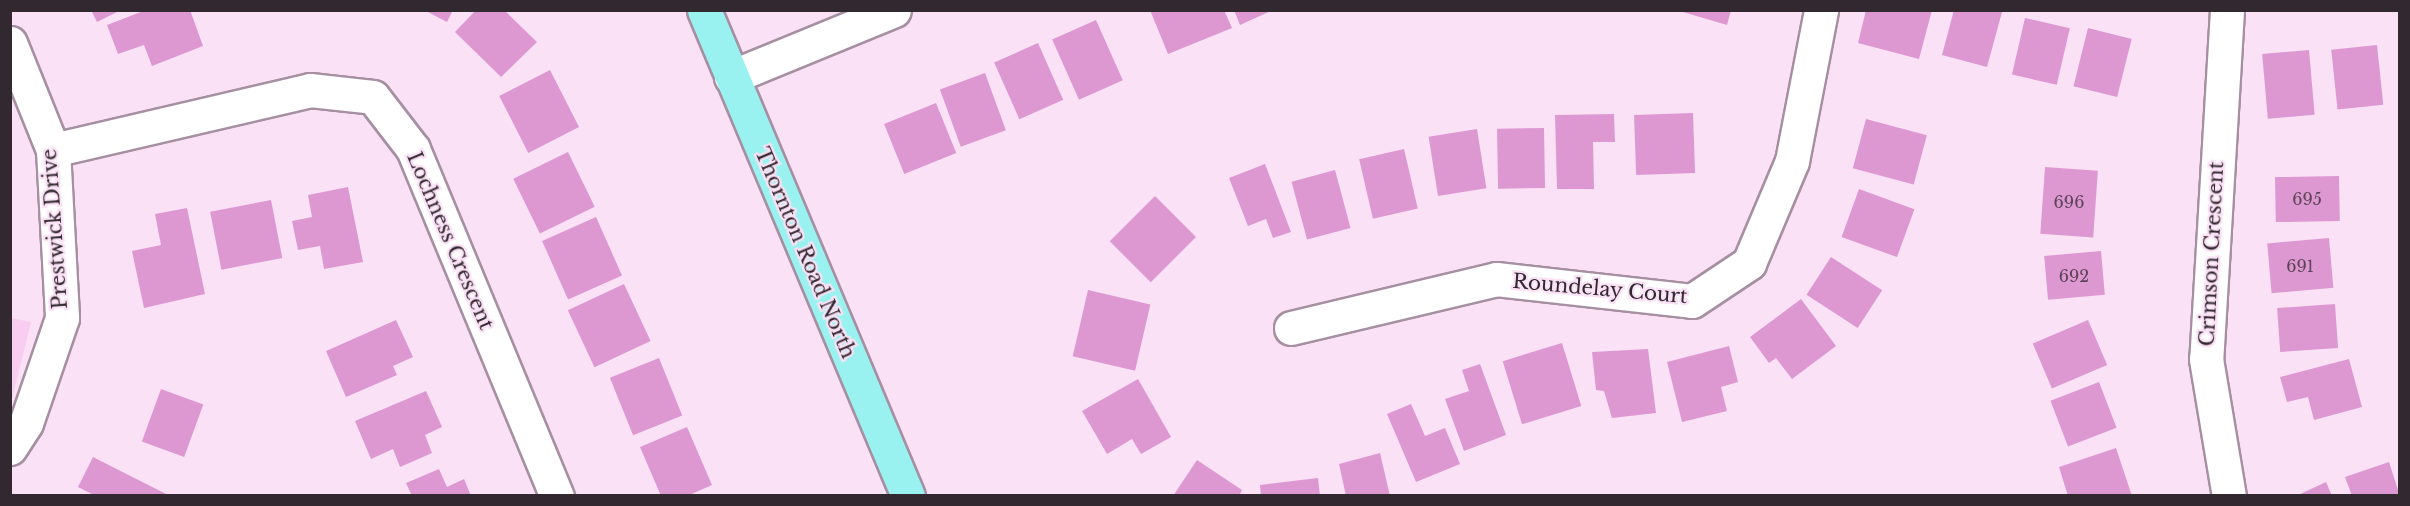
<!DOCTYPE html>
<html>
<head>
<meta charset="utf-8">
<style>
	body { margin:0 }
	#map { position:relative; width:2410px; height:506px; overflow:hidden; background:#fae1f5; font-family:"Libre Baskerville",serif }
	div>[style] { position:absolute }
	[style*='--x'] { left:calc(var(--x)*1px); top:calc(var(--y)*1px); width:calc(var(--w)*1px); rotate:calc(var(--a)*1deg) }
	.green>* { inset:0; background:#f9cdf1 }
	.building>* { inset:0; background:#dd98d2; transform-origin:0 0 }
	.roads { filter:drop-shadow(2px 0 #a58fa1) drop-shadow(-2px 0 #a58fa1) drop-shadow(0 2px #a58fa1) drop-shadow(0 -2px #a58fa1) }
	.minor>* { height:33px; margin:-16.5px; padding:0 16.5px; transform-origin:16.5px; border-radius:16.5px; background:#fff }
	.major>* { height:33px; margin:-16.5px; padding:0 16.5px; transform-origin:16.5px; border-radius:16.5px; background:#99f2f0 }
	span { translate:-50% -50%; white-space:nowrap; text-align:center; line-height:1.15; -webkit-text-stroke:4.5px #fae1f5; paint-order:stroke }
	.number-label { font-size:16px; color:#5d4558 }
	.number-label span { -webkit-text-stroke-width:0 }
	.street-label { font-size:20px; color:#322930 }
	.frame { position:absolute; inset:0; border:12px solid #322930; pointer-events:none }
</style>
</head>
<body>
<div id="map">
	<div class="green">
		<div style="clip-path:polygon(11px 318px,31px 322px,11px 403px,10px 318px)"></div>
	</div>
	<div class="building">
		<div style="clip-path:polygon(91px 10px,121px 10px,97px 22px)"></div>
		<div style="clip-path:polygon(146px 10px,190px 10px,203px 46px,152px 66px,144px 45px,118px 54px,107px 25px)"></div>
		<div style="clip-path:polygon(424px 10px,453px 10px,447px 22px)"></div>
		<div style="clip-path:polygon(476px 10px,504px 10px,537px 42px,501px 77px,455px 32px)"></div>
		<div style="clip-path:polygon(1150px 10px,1224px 10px,1232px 28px,1168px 54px)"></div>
		<div style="clip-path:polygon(1234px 10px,1273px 10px,1240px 25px)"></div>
		<div style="clip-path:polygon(1676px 10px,1731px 10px,1727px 25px)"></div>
		<div style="clip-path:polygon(1866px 10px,1932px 10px,1919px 59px,1858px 43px)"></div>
		<div style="clip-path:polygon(1954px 10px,2002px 12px,1987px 67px,1942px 55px)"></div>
		<div style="left:2025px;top:18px;width:46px;height:58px;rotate:13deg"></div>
		<div style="left:1096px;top:20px;width:66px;height:48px;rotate:66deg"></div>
		<div style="left:2088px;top:28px;width:45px;height:60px;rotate:14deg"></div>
		<div style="left:1038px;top:43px;width:62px;height:48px;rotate:66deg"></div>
		<div style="left:2377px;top:45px;width:60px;height:46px;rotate:84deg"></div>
		<div style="left:2309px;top:50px;width:65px;height:47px;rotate:85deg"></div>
		<div style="left:550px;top:70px;width:64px;height:57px;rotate:63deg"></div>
		<div style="left:985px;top:73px;width:61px;height:48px;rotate:70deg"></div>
		<div style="left:936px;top:103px;width:54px;height:56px;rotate:68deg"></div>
		<div style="left:1693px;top:113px;width:60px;height:59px;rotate:88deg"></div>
		<div style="clip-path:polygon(1614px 114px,1615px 142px,1593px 142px,1594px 189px,1557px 189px,1555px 115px)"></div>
		<div style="left:1866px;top:119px;width:63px;height:51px;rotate:15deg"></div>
		<div style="left:1544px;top:128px;width:60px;height:47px;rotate:89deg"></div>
		<div style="left:1477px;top:129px;width:60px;height:49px;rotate:81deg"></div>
		<div style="left:1404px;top:149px;width:61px;height:46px;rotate:77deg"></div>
		<div style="left:568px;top:152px;width:61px;height:61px;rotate:64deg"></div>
		<div style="clip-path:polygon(1265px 164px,1291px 232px,1273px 238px,1266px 219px,1248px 226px,1229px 178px)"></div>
		<div style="left:2045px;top:167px;width:53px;height:67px;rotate:4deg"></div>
		<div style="left:1335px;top:170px;width:60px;height:45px;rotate:75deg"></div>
		<div style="left:2339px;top:176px;width:45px;height:64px;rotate:89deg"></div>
		<div style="clip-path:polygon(348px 187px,363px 262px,324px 269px,320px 246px,298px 250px,292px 221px,312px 217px,308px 195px)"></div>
		<div style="left:1859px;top:189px;width:59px;height:51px;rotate:20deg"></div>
		<div style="left:1155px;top:196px;width:58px;height:64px;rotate:45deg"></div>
		<div style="left:271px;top:200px;width:59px;height:62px;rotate:79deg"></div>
		<div style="clip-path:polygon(187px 208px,205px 294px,144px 308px,132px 251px,161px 245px,155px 214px)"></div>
		<div style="left:596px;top:217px;width:64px;height:59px;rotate:66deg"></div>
		<div style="left:2329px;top:238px;width:50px;height:62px;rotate:85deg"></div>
		<div style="left:2101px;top:251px;width:44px;height:57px;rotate:85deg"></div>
		<div style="left:1831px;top:257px;width:61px;height:45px;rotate:33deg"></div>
		<div style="left:624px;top:284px;width:63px;height:62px;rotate:65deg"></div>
		<div style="left:1088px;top:290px;width:64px;height:68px;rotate:13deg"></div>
		<div style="clip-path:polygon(1801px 299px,1836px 346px,1792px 379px,1776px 358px,1769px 363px,1750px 337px)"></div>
		<div style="left:2335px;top:304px;width:44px;height:58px;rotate:86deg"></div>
		<div style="clip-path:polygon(396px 320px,413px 357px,393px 366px,397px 375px,346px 397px,326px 351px)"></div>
		<div style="left:2088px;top:320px;width:49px;height:60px;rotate:67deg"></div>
		<div style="left:1562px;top:343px;width:66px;height:62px;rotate:73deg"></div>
		<div style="clip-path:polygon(1729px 346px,1738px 382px,1721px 387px,1727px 411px,1682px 422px,1667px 362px)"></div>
		<div style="clip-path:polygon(1648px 349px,1656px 413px,1612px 418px,1604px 391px,1596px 390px,1592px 352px)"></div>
		<div style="left:659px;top:358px;width:62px;height:53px;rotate:68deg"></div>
		<div style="clip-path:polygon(2349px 359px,2362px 407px,2314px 420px,2308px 397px,2287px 402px,2280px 377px)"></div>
		<div style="clip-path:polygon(1480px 364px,1506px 435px,1464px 451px,1445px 399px,1469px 391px,1462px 370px)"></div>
		<div style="clip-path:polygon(1138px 379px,1171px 437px,1141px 454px,1132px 439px,1107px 454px,1082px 411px)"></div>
		<div style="left:2099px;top:382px;width:49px;height:52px;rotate:69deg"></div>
		<div style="left:161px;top:389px;width:45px;height:56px;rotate:20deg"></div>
		<div style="clip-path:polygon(426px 391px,442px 427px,425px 435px,432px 453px,400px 467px,393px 449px,371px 459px,355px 421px)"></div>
		<div style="clip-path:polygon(1411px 404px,1425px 436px,1445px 428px,1460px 464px,1416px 482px,1387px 414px)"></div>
		<div style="clip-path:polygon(687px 427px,712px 485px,687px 496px,661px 496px,640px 447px)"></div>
		<div style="clip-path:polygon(2116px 448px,2132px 496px,2068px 496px,2059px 467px)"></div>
		<div style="clip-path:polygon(1380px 453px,1390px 496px,1346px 496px,1339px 464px)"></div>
		<div style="clip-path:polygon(93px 457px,170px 496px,96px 496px,78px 487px)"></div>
		<div style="clip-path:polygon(1197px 460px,1242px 490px,1239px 496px,1173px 496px)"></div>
		<div style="clip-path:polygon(2389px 462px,2400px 496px,2352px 496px,2345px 477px)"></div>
		<div style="clip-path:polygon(439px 469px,447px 487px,464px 479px,471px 496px,412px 496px,406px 483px)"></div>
		<div style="clip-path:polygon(1318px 478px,1320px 496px,1261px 496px,1260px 485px)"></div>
		<div style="clip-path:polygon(2326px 482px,2332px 496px,2296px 496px)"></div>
	</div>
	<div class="roads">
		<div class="minor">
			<div style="--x:2227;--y:10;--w:350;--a:93.4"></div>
			<div style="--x:2206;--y:359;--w:139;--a:80.5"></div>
			<div style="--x:10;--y:43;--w:115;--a:68.1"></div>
			<div style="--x:53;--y:150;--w:168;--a:86.9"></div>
			<div style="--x:62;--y:318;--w:111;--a:108.9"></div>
			<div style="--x:26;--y:423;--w:30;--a:123"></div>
			<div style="--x:731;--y:77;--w:176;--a:-22.3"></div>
			<div style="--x:53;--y:150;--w:264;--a:-13.1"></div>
			<div style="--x:310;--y:90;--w:63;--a:6.3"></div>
			<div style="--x:373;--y:97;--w:66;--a:52.4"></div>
			<div style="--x:413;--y:149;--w:376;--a:67.5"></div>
			<div style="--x:1291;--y:328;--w:211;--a:-13.4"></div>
			<div style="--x:1496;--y:279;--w:197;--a:6.4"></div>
			<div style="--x:1692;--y:301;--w:69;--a:-33.7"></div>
			<div style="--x:1749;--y:263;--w:111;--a:-67.1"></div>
			<div style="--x:1792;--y:161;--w:154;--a:-79.1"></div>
		</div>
		<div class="major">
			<div style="--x:704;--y:10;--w:527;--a:67.23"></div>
		</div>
	</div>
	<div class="number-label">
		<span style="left:2307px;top:199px">695</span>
		<span style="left:2069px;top:202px">696</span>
		<span style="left:2300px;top:266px">691</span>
		<span style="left:2074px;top:276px">692</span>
	</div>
	<div class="street-label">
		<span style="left:55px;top:229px;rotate:-94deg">Prestwick Drive</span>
		<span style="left:450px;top:241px;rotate:67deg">Lochness Crescent</span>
		<span style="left:805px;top:253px;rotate:67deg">Thornton Road North</span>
		<span style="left:2212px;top:254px;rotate:-87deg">Crimson Crescent</span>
		<span style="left:1600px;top:289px;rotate:5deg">Roundelay Court</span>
	</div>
	<div class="frame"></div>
</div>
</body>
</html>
